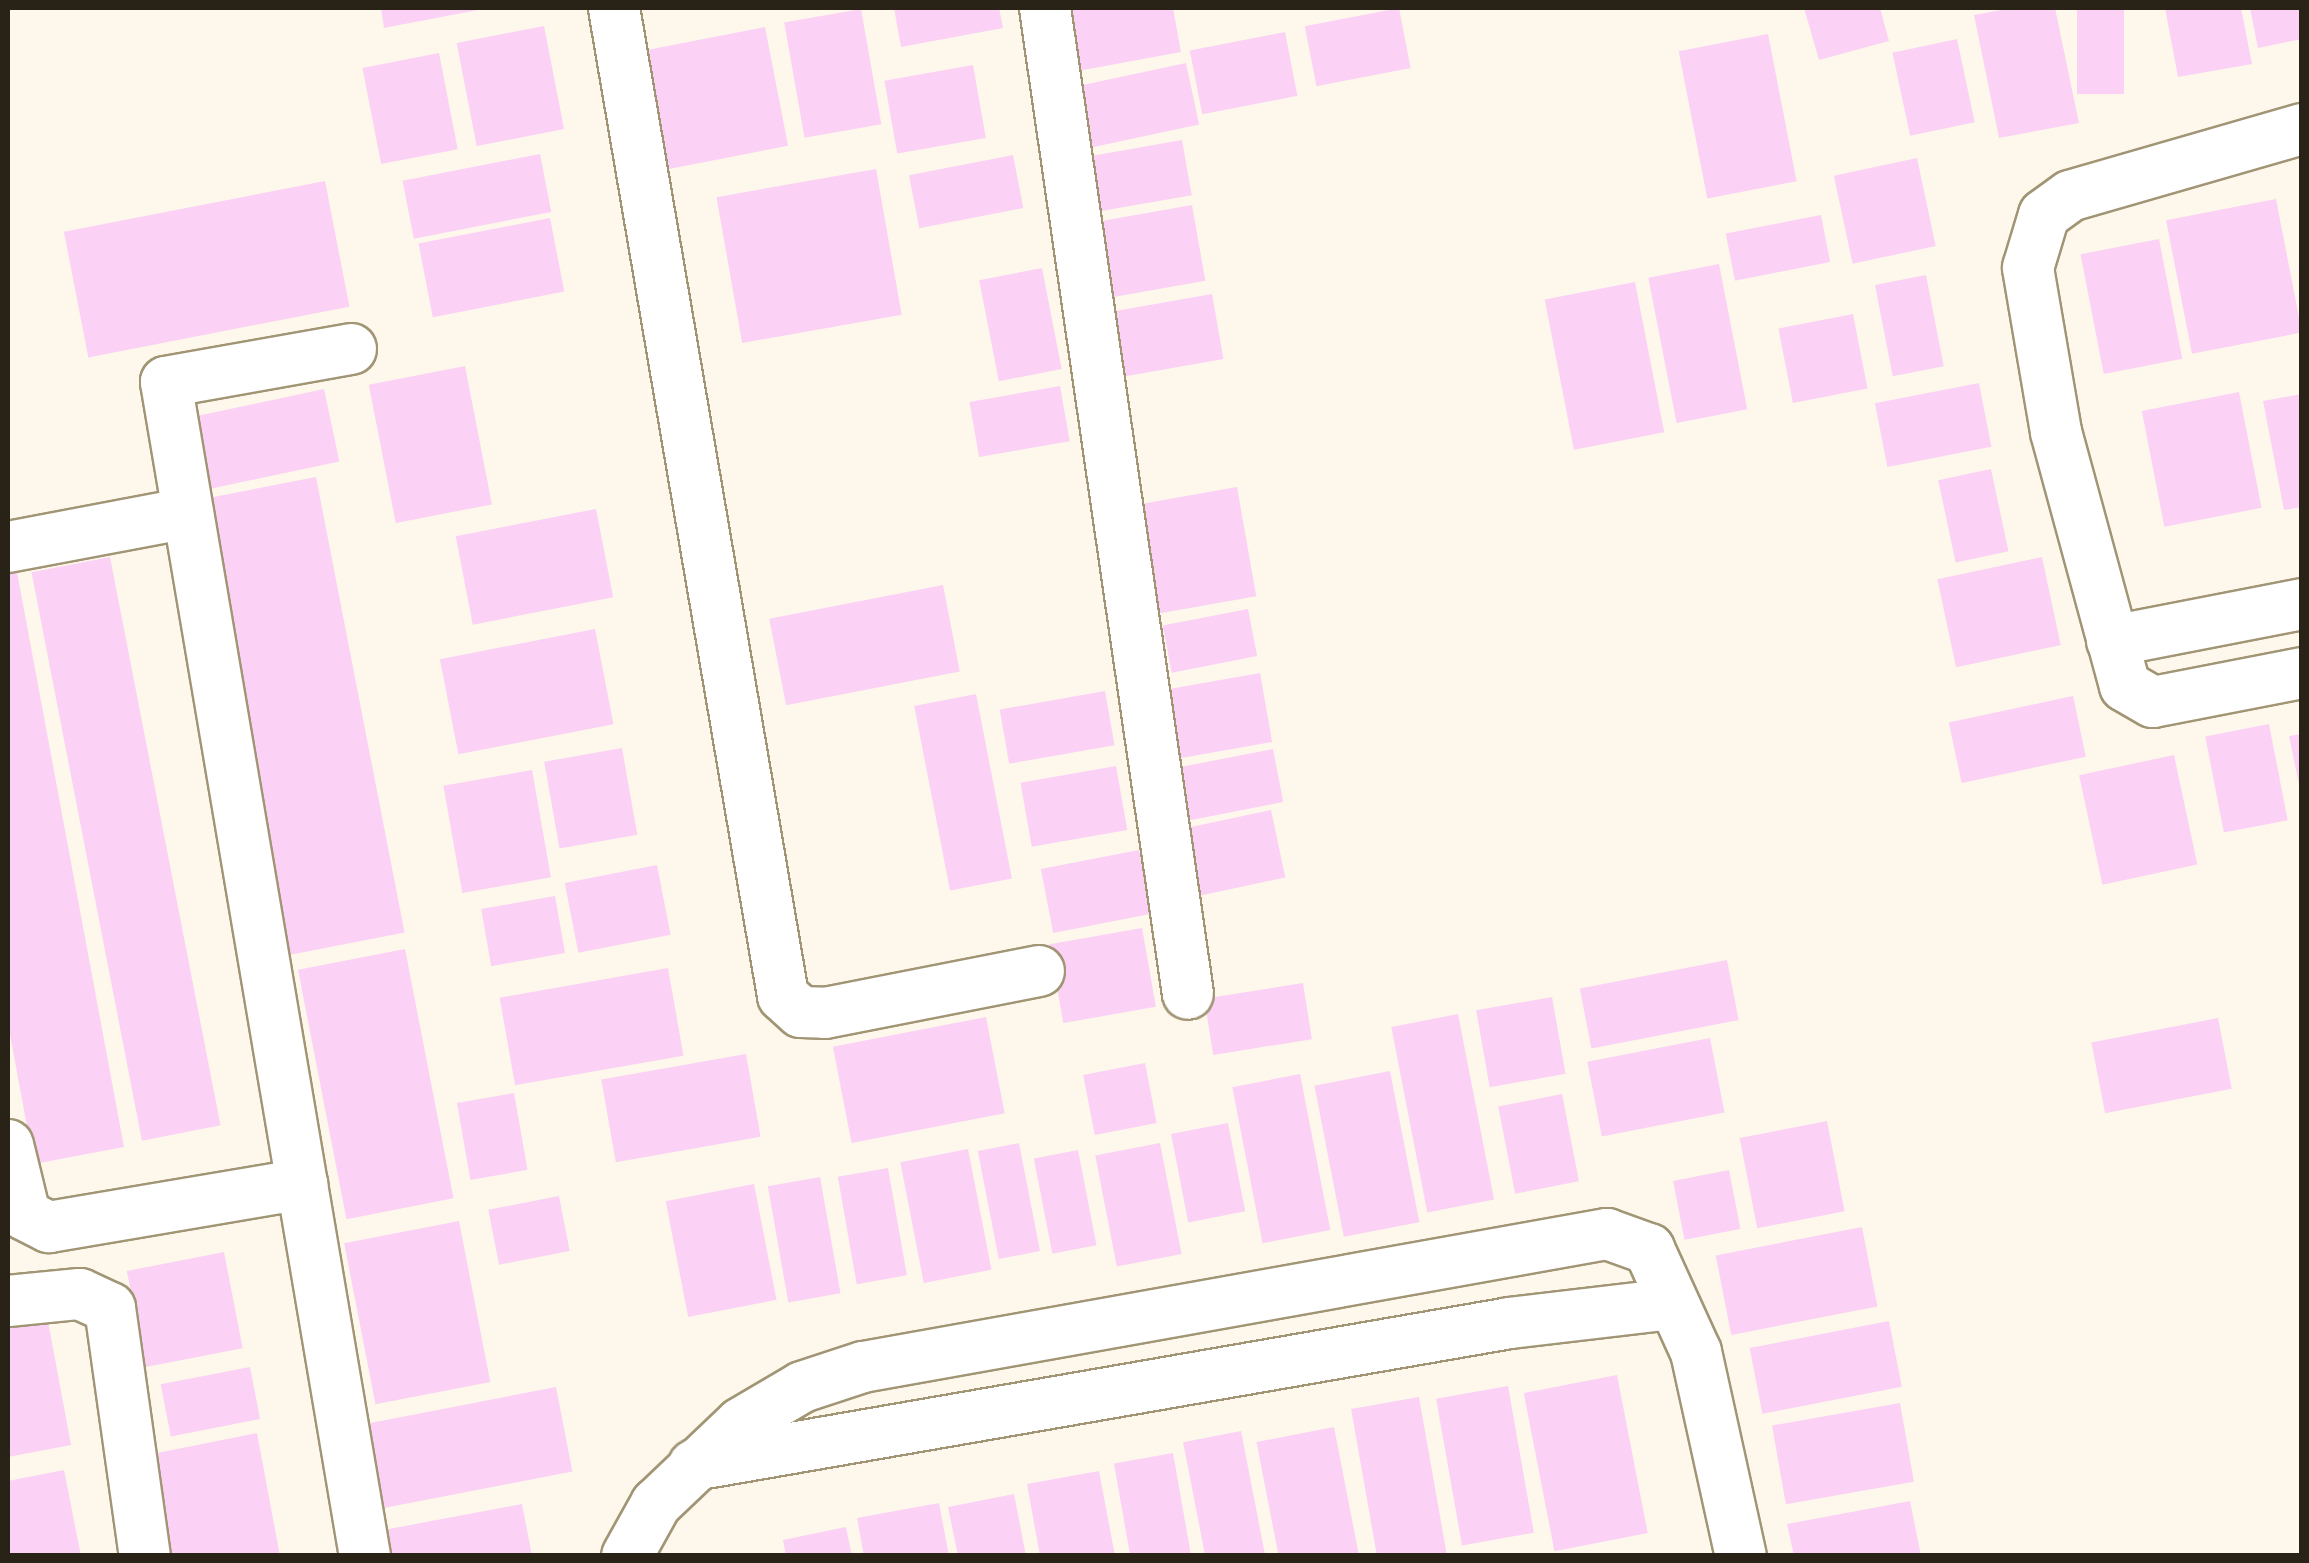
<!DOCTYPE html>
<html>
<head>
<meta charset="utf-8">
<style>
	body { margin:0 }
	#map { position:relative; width:2309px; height:1563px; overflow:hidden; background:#fdf8eb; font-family:Georgia,serif }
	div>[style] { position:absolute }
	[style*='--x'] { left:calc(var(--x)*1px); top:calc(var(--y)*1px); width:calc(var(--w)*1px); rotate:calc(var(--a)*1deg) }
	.building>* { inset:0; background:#fbd2f5; transform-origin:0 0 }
	.roads { filter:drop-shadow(2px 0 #a19575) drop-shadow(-2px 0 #a19575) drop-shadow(0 2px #a19575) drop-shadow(0 -2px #a19575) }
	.street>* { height:50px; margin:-25px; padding:0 25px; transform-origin:25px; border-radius:25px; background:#fff }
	span { translate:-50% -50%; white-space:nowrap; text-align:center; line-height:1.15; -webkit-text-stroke:9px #fdf8eb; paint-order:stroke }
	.frame { position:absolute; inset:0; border:10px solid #282316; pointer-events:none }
</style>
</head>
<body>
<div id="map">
	<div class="building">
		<div style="clip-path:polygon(381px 8px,483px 8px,483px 9px,384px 28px)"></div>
		<div style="clip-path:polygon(894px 8px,999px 8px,1003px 28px,901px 47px)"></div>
		<div style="clip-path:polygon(1065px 8px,1173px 8px,1181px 52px,1078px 71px)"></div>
		<div style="left:1399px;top:8px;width:61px;height:96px;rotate:79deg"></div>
		<div style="clip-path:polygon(1804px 8px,1880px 8px,1889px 41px,1819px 60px)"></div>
		<div style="clip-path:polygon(2012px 8px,2055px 8px,2079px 123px,1999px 138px,1974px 15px)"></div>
		<div style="left:2077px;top:8px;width:47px;height:86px"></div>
		<div style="clip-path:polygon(2165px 8px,2241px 8px,2252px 64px,2178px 77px)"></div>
		<div style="clip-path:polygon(2250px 8px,2302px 8px,2302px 39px,2258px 48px)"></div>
		<div style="left:861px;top:9px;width:117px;height:78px;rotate:80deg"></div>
		<div style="left:544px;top:26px;width:105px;height:89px;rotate:79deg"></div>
		<div style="left:765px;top:27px;width:121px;height:128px;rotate:79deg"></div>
		<div style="left:1285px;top:32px;width:65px;height:97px;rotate:79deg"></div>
		<div style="left:1768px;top:34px;width:150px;height:91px;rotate:79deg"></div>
		<div style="left:1957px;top:39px;width:85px;height:66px;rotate:78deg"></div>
		<div style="left:439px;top:53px;width:98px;height:78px;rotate:79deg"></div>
		<div style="left:1186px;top:63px;width:63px;height:121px;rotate:78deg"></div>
		<div style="left:973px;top:65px;width:74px;height:90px;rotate:80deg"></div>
		<div style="left:1182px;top:140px;width:56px;height:102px;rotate:80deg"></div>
		<div style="left:540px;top:154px;width:59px;height:140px;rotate:79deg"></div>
		<div style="left:1013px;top:155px;width:54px;height:106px;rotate:79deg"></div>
		<div style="left:1917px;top:158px;width:90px;height:85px;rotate:78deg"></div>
		<div style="left:876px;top:169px;width:148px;height:162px;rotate:80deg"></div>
		<div style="left:325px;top:181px;width:128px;height:266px;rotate:79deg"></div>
		<div style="left:2276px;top:199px;width:136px;height:112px;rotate:79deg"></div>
		<div style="left:1192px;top:205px;width:77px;height:112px;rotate:80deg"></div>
		<div style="left:1821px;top:215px;width:48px;height:97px;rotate:79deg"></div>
		<div style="left:550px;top:218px;width:75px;height:134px;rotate:79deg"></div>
		<div style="left:2159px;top:239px;width:122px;height:80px;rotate:79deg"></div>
		<div style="left:1719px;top:264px;width:148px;height:72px;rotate:79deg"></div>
		<div style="left:1042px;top:268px;width:103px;height:64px;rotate:79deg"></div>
		<div style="left:1926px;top:275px;width:93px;height:52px;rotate:79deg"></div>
		<div style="left:1635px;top:282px;width:153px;height:92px;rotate:79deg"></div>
		<div style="left:1212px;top:294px;width:66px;height:108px;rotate:80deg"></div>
		<div style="left:1853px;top:314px;width:76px;height:76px;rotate:79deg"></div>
		<div style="left:465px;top:366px;width:141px;height:98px;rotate:79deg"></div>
		<div style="left:1979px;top:383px;width:65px;height:106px;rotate:79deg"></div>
		<div style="left:1060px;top:386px;width:56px;height:92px;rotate:80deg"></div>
		<div style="left:324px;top:389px;width:74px;height:147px;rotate:78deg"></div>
		<div style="left:2239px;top:392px;width:118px;height:99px;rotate:79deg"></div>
		<div style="clip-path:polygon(2302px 394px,2302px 507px,2284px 510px,2263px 401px)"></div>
		<div style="left:1991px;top:469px;width:84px;height:54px;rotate:78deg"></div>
		<div style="left:316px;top:477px;width:464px;height:124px;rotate:79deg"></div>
		<div style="left:1237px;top:487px;width:111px;height:112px;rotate:80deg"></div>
		<div style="left:596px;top:509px;width:90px;height:143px;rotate:79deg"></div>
		<div style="left:110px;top:557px;width:579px;height:80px;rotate:79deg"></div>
		<div style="left:2042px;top:557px;width:90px;height:107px;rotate:78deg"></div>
		<div style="clip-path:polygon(17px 572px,124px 1147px,34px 1164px,8px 1024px,8px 574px)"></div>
		<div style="left:943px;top:585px;width:88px;height:177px;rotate:79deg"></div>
		<div style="left:1248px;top:609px;width:48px;height:87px;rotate:79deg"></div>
		<div style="left:595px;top:629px;width:97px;height:158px;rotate:79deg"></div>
		<div style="left:1260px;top:673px;width:70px;height:95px;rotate:80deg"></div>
		<div style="left:1105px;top:691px;width:55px;height:107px;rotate:80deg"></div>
		<div style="left:976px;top:694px;width:188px;height:63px;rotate:79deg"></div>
		<div style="left:2073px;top:696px;width:62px;height:127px;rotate:78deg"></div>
		<div style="left:2269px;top:724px;width:98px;height:65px;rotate:79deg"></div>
		<div style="clip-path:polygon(2302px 734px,2302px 789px,2300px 789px,2289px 736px)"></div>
		<div style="left:622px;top:748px;width:88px;height:79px;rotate:80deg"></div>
		<div style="left:1273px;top:749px;width:54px;height:116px;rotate:79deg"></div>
		<div style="left:2174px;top:755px;width:112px;height:97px;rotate:78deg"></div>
		<div style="left:1116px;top:766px;width:65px;height:97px;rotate:80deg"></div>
		<div style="left:532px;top:770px;width:109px;height:90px;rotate:80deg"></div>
		<div style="left:1271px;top:810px;width:69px;height:89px;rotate:78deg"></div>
		<div style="left:1139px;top:850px;width:65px;height:100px;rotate:79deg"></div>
		<div style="left:657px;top:865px;width:71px;height:94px;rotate:79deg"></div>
		<div style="left:555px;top:896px;width:58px;height:75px;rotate:80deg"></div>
		<div style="left:1142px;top:928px;width:80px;height:94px;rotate:80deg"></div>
		<div style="left:405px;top:949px;width:254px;height:109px;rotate:79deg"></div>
		<div style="left:1727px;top:960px;width:61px;height:150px;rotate:79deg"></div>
		<div style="left:668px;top:968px;width:89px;height:171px;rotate:80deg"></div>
		<div style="left:1303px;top:983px;width:57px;height:100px;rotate:81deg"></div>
		<div style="left:1552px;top:997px;width:78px;height:77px;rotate:80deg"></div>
		<div style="left:1458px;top:1014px;width:189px;height:68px;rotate:79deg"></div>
		<div style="left:986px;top:1017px;width:98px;height:156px;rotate:79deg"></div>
		<div style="left:2218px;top:1018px;width:72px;height:129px;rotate:79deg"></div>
		<div style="left:1710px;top:1038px;width:76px;height:125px;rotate:79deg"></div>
		<div style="left:746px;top:1054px;width:84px;height:147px;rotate:80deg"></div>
		<div style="left:1145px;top:1063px;width:61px;height:63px;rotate:79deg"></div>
		<div style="left:1390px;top:1071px;width:154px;height:77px;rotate:79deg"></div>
		<div style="left:1300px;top:1074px;width:159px;height:69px;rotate:79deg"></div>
		<div style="left:514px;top:1093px;width:78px;height:58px;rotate:80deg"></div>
		<div style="left:1562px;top:1094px;width:89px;height:65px;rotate:79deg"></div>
		<div style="left:1827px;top:1121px;width:92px;height:89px;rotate:79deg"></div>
		<div style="left:1228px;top:1123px;width:90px;height:58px;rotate:79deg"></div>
		<div style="left:1019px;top:1143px;width:110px;height:42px;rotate:79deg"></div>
		<div style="left:1160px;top:1143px;width:113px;height:66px;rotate:79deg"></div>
		<div style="left:968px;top:1149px;width:123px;height:69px;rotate:79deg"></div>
		<div style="left:1078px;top:1150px;width:97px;height:45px;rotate:79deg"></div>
		<div style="left:888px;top:1168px;width:109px;height:51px;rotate:80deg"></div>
		<div style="left:1729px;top:1170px;width:60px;height:57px;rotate:79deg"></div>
		<div style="left:820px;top:1177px;width:118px;height:53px;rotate:80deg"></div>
		<div style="left:754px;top:1184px;width:118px;height:90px;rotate:79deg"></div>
		<div style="left:559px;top:1196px;width:56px;height:72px;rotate:79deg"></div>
		<div style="left:459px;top:1221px;width:164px;height:117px;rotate:79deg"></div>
		<div style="left:1862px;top:1227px;width:81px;height:149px;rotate:79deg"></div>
		<div style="left:224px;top:1252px;width:98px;height:99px;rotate:79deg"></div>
		<div style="clip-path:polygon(47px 1316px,71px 1445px,8px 1457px,8px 1323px)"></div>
		<div style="left:1889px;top:1321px;width:67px;height:142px;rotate:79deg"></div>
		<div style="left:250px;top:1367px;width:53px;height:91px;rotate:79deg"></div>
		<div style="left:1617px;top:1375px;width:161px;height:95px;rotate:79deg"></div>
		<div style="left:1508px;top:1386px;width:149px;height:73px;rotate:80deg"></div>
		<div style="left:556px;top:1387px;width:86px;height:197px;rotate:79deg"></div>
		<div style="left:1419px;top:1397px;width:160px;height:69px;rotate:80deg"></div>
		<div style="left:1900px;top:1403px;width:80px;height:130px;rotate:80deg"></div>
		<div style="left:1334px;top:1427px;width:131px;height:79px;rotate:79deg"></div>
		<div style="left:1241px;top:1431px;width:127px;height:59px;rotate:79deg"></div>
		<div style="clip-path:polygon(257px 1433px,280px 1556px,160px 1556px,142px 1456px)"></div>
		<div style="left:1173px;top:1453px;width:105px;height:60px;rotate:80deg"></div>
		<div style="clip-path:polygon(64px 1470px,81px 1556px,8px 1556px,8px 1481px)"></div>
		<div style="clip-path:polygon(1099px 1471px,1115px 1556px,1040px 1556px,1027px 1484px)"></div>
		<div style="clip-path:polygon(1014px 1494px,1026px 1556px,958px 1556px,948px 1507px)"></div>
		<div style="clip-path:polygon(1910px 1501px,1921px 1556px,1794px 1556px,1787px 1524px)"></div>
		<div style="clip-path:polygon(939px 1503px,949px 1556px,864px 1556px,857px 1518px)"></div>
		<div style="clip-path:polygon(522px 1504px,532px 1556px,377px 1556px,373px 1532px)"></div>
		<div style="clip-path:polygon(846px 1527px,852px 1556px,786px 1556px,783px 1540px)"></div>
	</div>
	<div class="roads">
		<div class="street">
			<div style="--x:614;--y:8;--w:1002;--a:80.29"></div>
			<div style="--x:783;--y:996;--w:24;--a:42"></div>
			<div style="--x:801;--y:1012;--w:24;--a:2"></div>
			<div style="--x:825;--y:1013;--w:218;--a:-11.1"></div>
			<div style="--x:1045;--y:8;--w:996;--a:81.75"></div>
			<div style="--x:2302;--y:129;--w:241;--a:163.9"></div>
			<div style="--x:2070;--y:196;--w:32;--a:144"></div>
			<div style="--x:2044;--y:215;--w:55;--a:106.8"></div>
			<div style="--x:2028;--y:268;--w:166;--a:80.3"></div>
			<div style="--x:2056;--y:432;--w:263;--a:74.8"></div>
			<div style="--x:2125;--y:686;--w:32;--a:30"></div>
			<div style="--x:2153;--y:702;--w:152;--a:-11"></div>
			<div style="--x:351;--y:349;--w:188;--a:169.9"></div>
			<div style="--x:166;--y:382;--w:1191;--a:80.38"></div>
			<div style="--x:8;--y:547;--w:183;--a:-10.7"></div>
			<div style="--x:2112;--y:641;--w:194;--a:-11"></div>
			<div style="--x:8;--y:1145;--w:72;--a:76.3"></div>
			<div style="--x:25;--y:1215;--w:27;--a:27"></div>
			<div style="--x:49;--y:1227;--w:257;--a:-9.6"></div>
			<div style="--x:8;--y:1301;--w:72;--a:-5.6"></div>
			<div style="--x:80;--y:1294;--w:33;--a:25"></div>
			<div style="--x:110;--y:1308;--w:250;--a:82"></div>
			<div style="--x:694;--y:1465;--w:828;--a:-9.87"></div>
			<div style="--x:1510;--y:1323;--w:162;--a:-6.7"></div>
			<div style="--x:627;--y:1556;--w:60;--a:-60.9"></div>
			<div style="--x:656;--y:1504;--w:117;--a:-43.6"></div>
			<div style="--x:741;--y:1423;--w:71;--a:-30.5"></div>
			<div style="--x:802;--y:1387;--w:64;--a:-18.2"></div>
			<div style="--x:863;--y:1367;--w:756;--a:-10.14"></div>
			<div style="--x:1607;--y:1234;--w:45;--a:19.7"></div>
			<div style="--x:1649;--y:1249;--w:113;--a:65.5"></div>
			<div style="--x:1696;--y:1352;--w:209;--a:77.6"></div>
		</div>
	</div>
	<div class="frame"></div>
</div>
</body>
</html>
